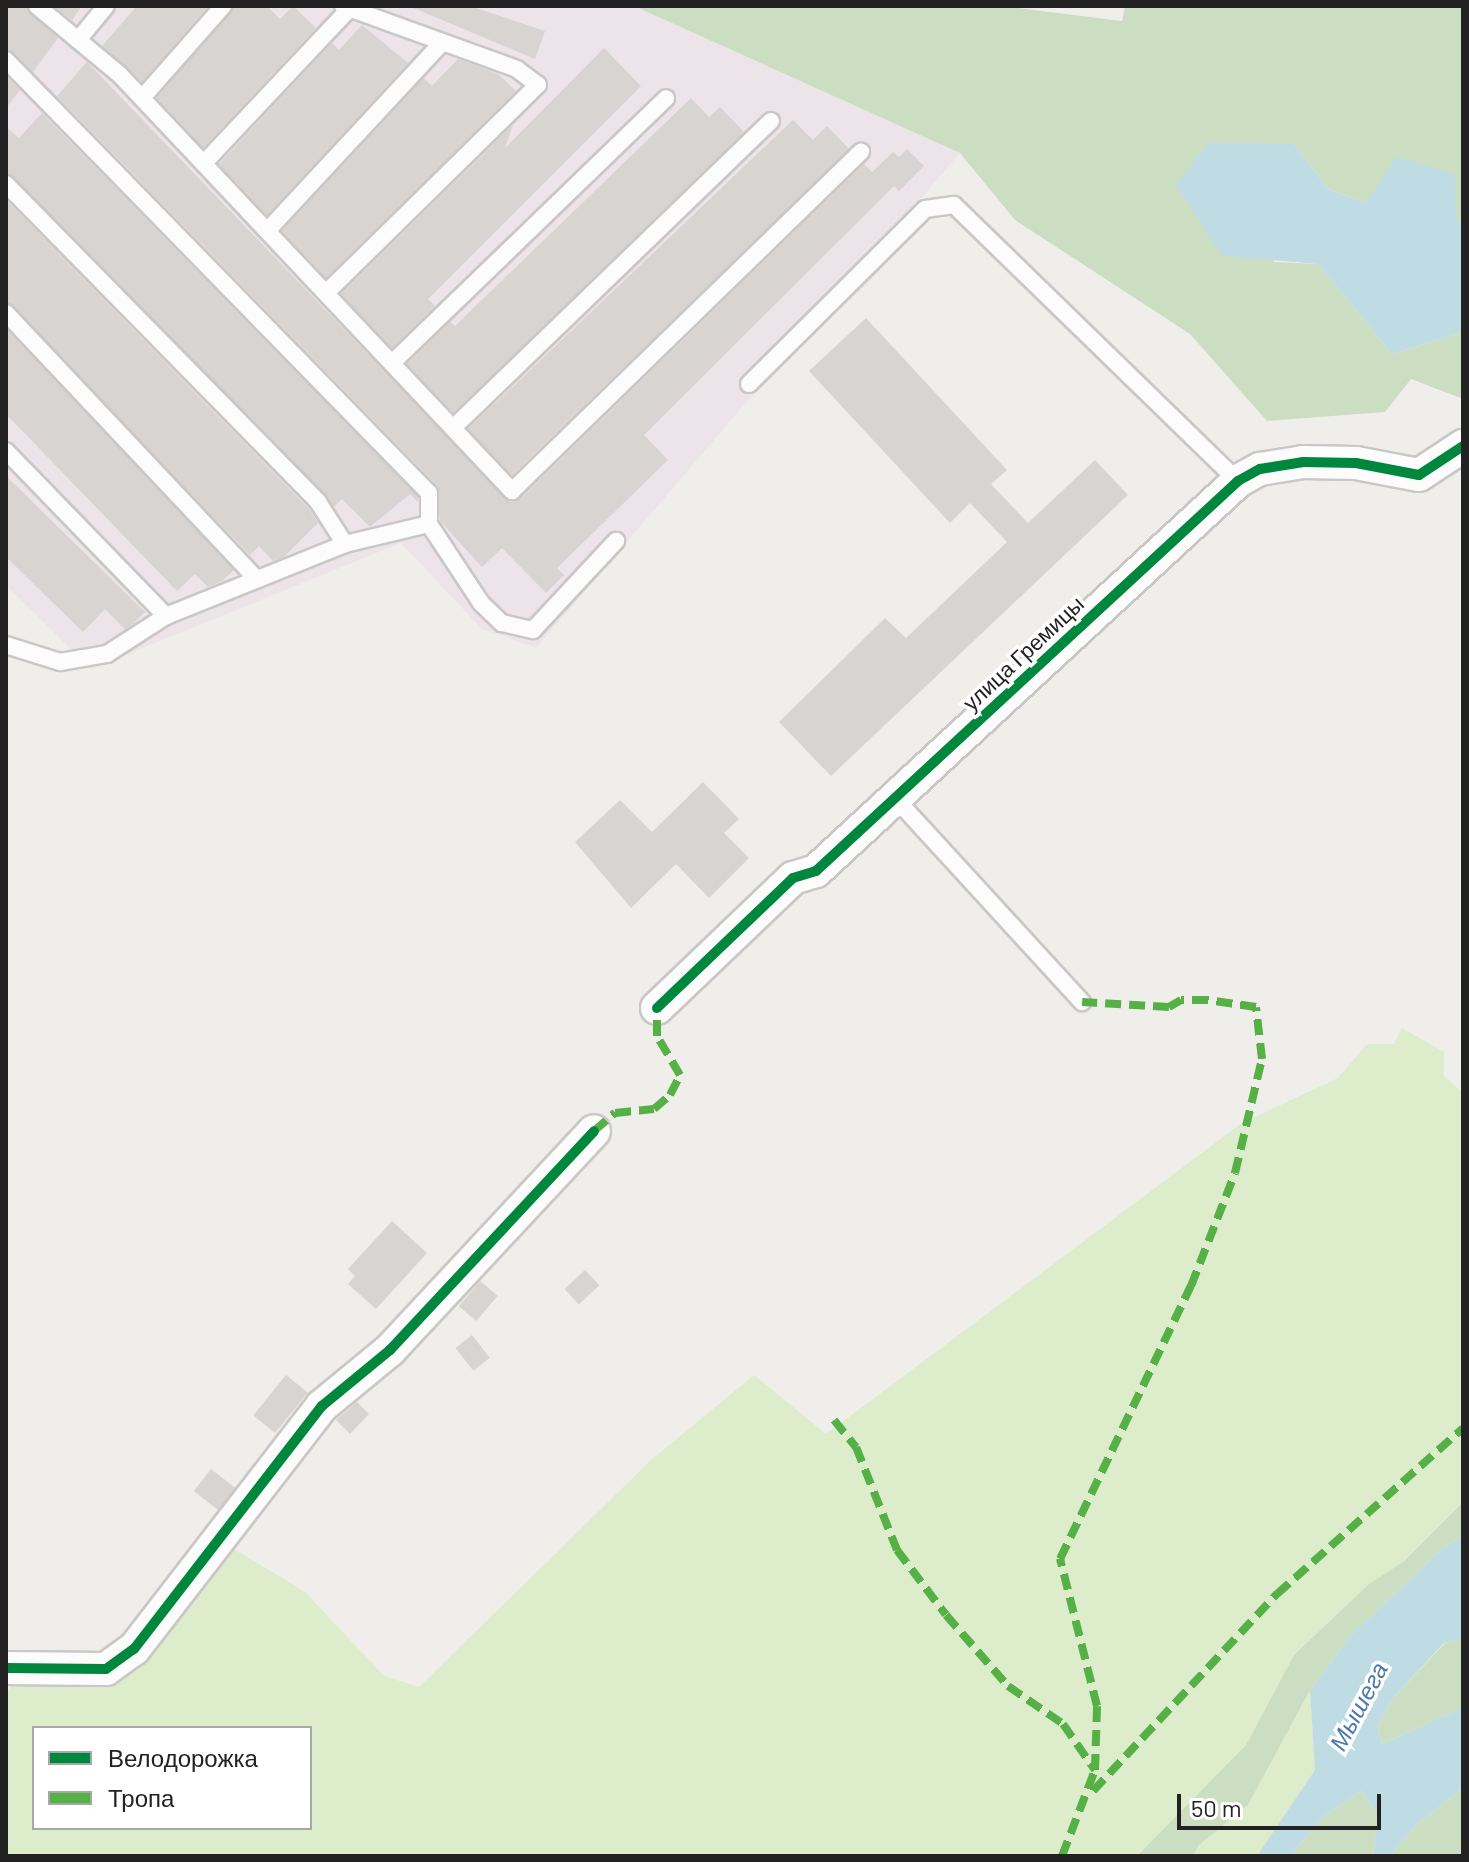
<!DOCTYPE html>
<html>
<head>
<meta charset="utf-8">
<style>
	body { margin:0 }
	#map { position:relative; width:1469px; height:1862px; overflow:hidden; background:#f0eeeb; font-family:Barlow,sans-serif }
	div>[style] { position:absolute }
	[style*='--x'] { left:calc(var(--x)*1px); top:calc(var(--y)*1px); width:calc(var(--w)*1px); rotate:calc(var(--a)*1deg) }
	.industrial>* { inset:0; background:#ede4e9 }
	.grass>* { inset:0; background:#ddeccb }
	.forest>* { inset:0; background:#cbdec1 }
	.water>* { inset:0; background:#bfdbe3 }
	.building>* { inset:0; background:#d7d4d2; transform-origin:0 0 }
	.roads { filter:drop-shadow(2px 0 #c9c8c7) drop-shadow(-2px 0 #c9c8c7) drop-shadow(0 2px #c9c8c7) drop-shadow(0 -2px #c9c8c7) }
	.lane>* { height:16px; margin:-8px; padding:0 8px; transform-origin:8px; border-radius:8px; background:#fdfcfc }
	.street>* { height:32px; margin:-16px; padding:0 16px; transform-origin:16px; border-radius:16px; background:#fdfcfc }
	.quiet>* { height:8px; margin-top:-4px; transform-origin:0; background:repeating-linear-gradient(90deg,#55b145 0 16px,transparent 0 24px) }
	.cycleway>* { height:10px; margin:-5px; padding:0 5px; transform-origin:5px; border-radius:5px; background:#00873e }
	span { translate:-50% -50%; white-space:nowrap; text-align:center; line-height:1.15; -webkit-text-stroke:7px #fff; paint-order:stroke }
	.street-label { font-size:22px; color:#222 }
	.water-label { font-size:24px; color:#4a7aab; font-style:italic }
	.frame { position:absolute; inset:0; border:8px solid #222; pointer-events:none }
	.legend { position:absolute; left:32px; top:1726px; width:280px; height:104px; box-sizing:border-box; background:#fff; border:2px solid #a7a7a7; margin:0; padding:10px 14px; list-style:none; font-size:24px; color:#222 }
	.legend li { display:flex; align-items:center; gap:16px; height:40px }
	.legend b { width:40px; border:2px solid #a7a7a7 }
	.scale { position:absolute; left:1177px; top:1794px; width:204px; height:36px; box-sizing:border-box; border:4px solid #222; border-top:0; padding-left:10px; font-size:24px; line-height:28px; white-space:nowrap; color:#222; -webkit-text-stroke:6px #fff; paint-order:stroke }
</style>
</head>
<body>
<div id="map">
	<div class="industrial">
		<div style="clip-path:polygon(6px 6px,634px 6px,960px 153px,536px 648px,482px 629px,401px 543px,91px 669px,6px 585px)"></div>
	</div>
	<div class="grass">
		<div style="clip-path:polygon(evenodd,1402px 1028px,1444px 1052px,1444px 1076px,1463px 1093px,1463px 1502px,1403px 1562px,1369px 1584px,1294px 1655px,1246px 1745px,1137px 1856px,6px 1856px,6px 1693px,17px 1678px,124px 1674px,234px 1549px,305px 1592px,384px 1676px,419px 1687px,651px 1460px,754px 1375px,826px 1434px,1242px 1123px,1338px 1078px,1367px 1044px,1394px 1044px,1402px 1028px,34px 1728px,310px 1728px,310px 1828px,34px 1828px,34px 1728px)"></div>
		<div style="clip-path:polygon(1310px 1690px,1315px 1770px,1279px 1825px,1257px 1856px,1193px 1856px,1199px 1845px,1248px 1805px)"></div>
	</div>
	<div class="forest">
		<div style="clip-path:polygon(634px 6px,1001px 6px,1122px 21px,1125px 6px,1463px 6px,1463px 223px,1366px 203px,1328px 189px,1294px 144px,1274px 262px,1318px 264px,1392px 354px,1463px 332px,1463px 399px,1411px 379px,1385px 412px,1267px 421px,1190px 334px,1015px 220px,960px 153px)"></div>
		<div style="clip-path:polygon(1463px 1502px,1463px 1536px,1443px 1548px,1350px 1636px,1310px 1690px,1248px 1805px,1199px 1845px,1193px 1856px,1137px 1856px,1246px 1745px,1294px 1655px,1369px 1584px,1403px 1562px)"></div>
		<div style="clip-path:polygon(1463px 1639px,1463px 1707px,1382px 1744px,1377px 1726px,1393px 1698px,1445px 1643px)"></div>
		<div style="clip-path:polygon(1463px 1788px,1463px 1856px,1390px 1856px,1416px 1825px)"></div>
		<div style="clip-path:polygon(1361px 1791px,1378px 1814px,1373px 1856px,1290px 1856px,1323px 1817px)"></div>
	</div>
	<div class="water">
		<div style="clip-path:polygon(1208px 143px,1294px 144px,1328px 189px,1366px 203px,1396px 157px,1455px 174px,1456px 221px,1463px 223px,1463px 332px,1392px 354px,1318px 264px,1222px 256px,1176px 185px)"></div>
		<div style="clip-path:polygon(1463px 1536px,1463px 1639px,1444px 1643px,1393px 1698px,1377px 1726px,1382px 1744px,1463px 1707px,1463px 1788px,1416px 1825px,1390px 1856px,1373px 1856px,1378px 1814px,1361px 1791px,1323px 1817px,1290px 1856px,1257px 1856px,1315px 1770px,1310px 1690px,1350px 1636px,1443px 1548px)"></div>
	</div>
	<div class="building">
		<div style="clip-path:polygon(6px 6px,26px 6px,58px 38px,33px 72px,6px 49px)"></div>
		<div style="clip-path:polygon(54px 6px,82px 6px,72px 20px)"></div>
		<div style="clip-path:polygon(137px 6px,208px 6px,142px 82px,102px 46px)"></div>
		<div style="clip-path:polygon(234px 6px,267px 6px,280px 19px,293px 6px,316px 28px,203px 148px,157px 98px)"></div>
		<div style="clip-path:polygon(409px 6px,470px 6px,545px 31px,535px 59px)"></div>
		<div style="clip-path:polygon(362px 25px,408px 63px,267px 215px,219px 164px,332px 43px,339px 50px)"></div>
		<div style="clip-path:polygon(604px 48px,641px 86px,428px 299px,435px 306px,392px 348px,341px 294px,513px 125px,505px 148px)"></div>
		<div style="clip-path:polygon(458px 59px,498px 74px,516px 91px,326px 278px,282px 231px,424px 78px,432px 86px)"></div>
		<div style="clip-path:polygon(87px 62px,510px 502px,520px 499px,864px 164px,872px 172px,893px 152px,899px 157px,907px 149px,924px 166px,899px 191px,894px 186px,644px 435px,668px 460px,557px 568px,564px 575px,546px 593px,502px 548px,482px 567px,440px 521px,437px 485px,57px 96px)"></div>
		<div style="clip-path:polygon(6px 76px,20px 90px,6px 108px)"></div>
		<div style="clip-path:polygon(691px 98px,709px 117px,720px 107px,744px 132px,453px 413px,407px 364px,450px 322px,455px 326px)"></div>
		<div style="clip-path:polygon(42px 113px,418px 497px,418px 502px,410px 494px,370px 527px,342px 499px,334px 507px,6px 173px,6px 127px,19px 138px)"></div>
		<div style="clip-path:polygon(793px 120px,813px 140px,827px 126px,849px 149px,512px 475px,468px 429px)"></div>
		<div style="clip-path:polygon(6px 200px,309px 509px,318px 523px,284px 557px,273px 561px,259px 546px,250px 555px,6px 302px)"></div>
		<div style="clip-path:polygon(866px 318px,1007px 470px,991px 484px,1028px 523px,1095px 460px,1128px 495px,831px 776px,779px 722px,885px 618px,906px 638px,1007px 542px,970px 503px,950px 523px,809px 371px)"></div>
		<div style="clip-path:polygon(6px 329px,234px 570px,222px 581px,208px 587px,195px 574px,177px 591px,6px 414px)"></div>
		<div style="clip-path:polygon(6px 476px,145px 612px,133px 624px,125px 629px,105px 609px,83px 632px,6px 557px)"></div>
		<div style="clip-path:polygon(703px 782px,739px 819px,724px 833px,749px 858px,709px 898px,676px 864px,631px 908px,575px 842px,620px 800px,652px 832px)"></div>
		<div style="clip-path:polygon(392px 1221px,427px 1253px,376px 1309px,348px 1284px,355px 1276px,348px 1269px)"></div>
		<div style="left:585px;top:1270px;width:21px;height:28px;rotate:47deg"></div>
		<div style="left:480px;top:1281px;width:23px;height:33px;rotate:40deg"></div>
		<div style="left:472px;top:1335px;width:29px;height:21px;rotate:52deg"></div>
		<div style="left:286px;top:1375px;width:28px;height:52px;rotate:39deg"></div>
		<div style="clip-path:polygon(357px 1402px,369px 1414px,350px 1434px,336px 1420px)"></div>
		<div style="left:211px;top:1469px;width:31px;height:28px;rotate:38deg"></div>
	</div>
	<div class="roads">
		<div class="lane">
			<div style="--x:37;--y:6;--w:108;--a:39.7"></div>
			<div style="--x:120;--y:75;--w:572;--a:46.7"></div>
			<div style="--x:512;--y:491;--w:487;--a:-44.2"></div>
			<div style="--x:78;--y:40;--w:44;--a:-50.5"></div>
			<div style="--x:6;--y:60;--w:605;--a:45.67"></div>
			<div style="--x:429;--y:493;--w:31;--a:90"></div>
			<div style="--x:429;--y:524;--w:95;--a:56.6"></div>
			<div style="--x:481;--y:603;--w:29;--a:44"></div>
			<div style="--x:502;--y:623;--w:32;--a:13"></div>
			<div style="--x:533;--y:630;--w:122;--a:-47"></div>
			<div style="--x:142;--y:98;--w:123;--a:-48.6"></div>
			<div style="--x:204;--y:163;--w:213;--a:-46.7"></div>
			<div style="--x:6;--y:184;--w:445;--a:45.5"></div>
			<div style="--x:318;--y:502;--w:50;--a:57.3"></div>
			<div style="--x:267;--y:231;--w:257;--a:-47.1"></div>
			<div style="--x:326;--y:293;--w:297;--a:-44.5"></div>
			<div style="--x:538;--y:85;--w:26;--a:-143"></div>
			<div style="--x:517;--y:69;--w:185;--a:-160.1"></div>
			<div style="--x:6;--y:313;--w:366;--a:46.7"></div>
			<div style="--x:392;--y:363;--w:381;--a:-44"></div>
			<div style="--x:749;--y:384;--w:248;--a:-44.8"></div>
			<div style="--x:925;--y:209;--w:29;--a:-8"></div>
			<div style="--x:954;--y:205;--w:396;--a:44.2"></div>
			<div style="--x:453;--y:428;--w:442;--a:-44"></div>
			<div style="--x:6;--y:451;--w:230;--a:45.9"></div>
			<div style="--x:6;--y:645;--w:57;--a:17.5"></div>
			<div style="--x:60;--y:662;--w:48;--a:-9.7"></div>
			<div style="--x:107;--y:654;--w:70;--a:-32.8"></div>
			<div style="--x:166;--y:616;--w:193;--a:-21.9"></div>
			<div style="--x:345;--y:544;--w:86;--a:-13.4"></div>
			<div style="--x:895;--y:798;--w:277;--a:47.5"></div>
		</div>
		<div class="street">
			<div style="--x:657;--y:1008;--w:188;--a:-43.7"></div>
			<div style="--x:793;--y:878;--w:24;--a:-17"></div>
			<div style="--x:816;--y:871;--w:575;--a:-42.74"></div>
			<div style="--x:1238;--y:481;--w:25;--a:-29"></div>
			<div style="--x:1260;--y:469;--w:44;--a:-9.2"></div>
			<div style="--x:1303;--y:462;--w:53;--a:1.1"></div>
			<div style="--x:1356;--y:463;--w:64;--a:10.8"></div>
			<div style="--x:1419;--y:475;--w:53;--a:-33.4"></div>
			<div style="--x:6;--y:1668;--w:100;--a:0.6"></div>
			<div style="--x:106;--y:1669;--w:34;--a:-36"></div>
			<div style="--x:134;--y:1649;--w:307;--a:-52.3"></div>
			<div style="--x:322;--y:1406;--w:88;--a:-39.5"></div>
			<div style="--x:390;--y:1350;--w:299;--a:-47"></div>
		</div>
	</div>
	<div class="quiet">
		<div style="--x:594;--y:1131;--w:28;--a:-41"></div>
		<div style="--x:615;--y:1113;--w:39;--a:-6"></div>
		<div style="--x:654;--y:1109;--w:21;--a:-41"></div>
		<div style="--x:670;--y:1095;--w:22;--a:-63"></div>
		<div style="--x:680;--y:1075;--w:45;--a:-120.5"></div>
		<div style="--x:657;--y:1036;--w:28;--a:-90"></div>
		<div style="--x:834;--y:1420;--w:35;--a:51"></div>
		<div style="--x:856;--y:1447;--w:111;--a:68.3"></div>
		<div style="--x:897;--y:1550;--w:81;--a:53"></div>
		<div style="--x:946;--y:1615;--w:94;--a:48.9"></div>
		<div style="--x:1008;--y:1686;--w:67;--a:34.6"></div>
		<div style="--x:1063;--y:1724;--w:56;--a:55.2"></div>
		<div style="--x:1093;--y:1791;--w:270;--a:-47"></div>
		<div style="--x:1277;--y:1594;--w:249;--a:-41.7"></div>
		<div style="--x:1062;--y:1856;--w:92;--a:-69"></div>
		<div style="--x:1095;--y:1770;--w:64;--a:-88.2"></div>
		<div style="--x:1097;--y:1706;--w:152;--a:-104.1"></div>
		<div style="--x:1060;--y:1559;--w:303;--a:-64.4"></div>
		<div style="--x:1191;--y:1286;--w:121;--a:-68.7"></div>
		<div style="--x:1235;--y:1173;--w:117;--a:-76.7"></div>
		<div style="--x:1262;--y:1059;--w:52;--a:-96.6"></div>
		<div style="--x:1256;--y:1007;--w:49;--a:-171.7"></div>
		<div style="--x:1208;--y:1000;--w:27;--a:180"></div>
		<div style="--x:1181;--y:1000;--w:14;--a:150"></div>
		<div style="--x:1169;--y:1007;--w:87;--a:-176.7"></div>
	</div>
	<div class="cycleway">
		<div style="--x:657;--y:1008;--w:188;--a:-43.7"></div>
		<div style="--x:793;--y:878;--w:24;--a:-17"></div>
		<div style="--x:816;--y:871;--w:575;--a:-42.74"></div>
		<div style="--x:1238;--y:481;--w:25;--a:-29"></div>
		<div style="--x:1260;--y:469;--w:44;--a:-9.2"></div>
		<div style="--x:1303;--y:462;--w:53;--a:1.1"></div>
		<div style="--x:1356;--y:463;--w:64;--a:10.8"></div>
		<div style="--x:1419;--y:475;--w:53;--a:-33.4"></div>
		<div style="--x:6;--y:1668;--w:100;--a:0.6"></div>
		<div style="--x:106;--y:1669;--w:34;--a:-36"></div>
		<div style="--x:134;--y:1649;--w:307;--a:-52.3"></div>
		<div style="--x:322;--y:1406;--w:88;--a:-39.5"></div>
		<div style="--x:390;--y:1350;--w:299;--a:-47"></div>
	</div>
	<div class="street-label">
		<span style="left:1023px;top:653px;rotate:-43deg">улица Гремицы</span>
	</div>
	<div class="water-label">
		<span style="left:1358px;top:1706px;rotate:-62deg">Мышега</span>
	</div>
	<div class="frame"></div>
	<ul class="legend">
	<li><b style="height:10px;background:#00873e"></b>Велодорожка</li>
	<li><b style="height:10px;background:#55b145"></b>Тропа</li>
	</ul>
	<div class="scale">50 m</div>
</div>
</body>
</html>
